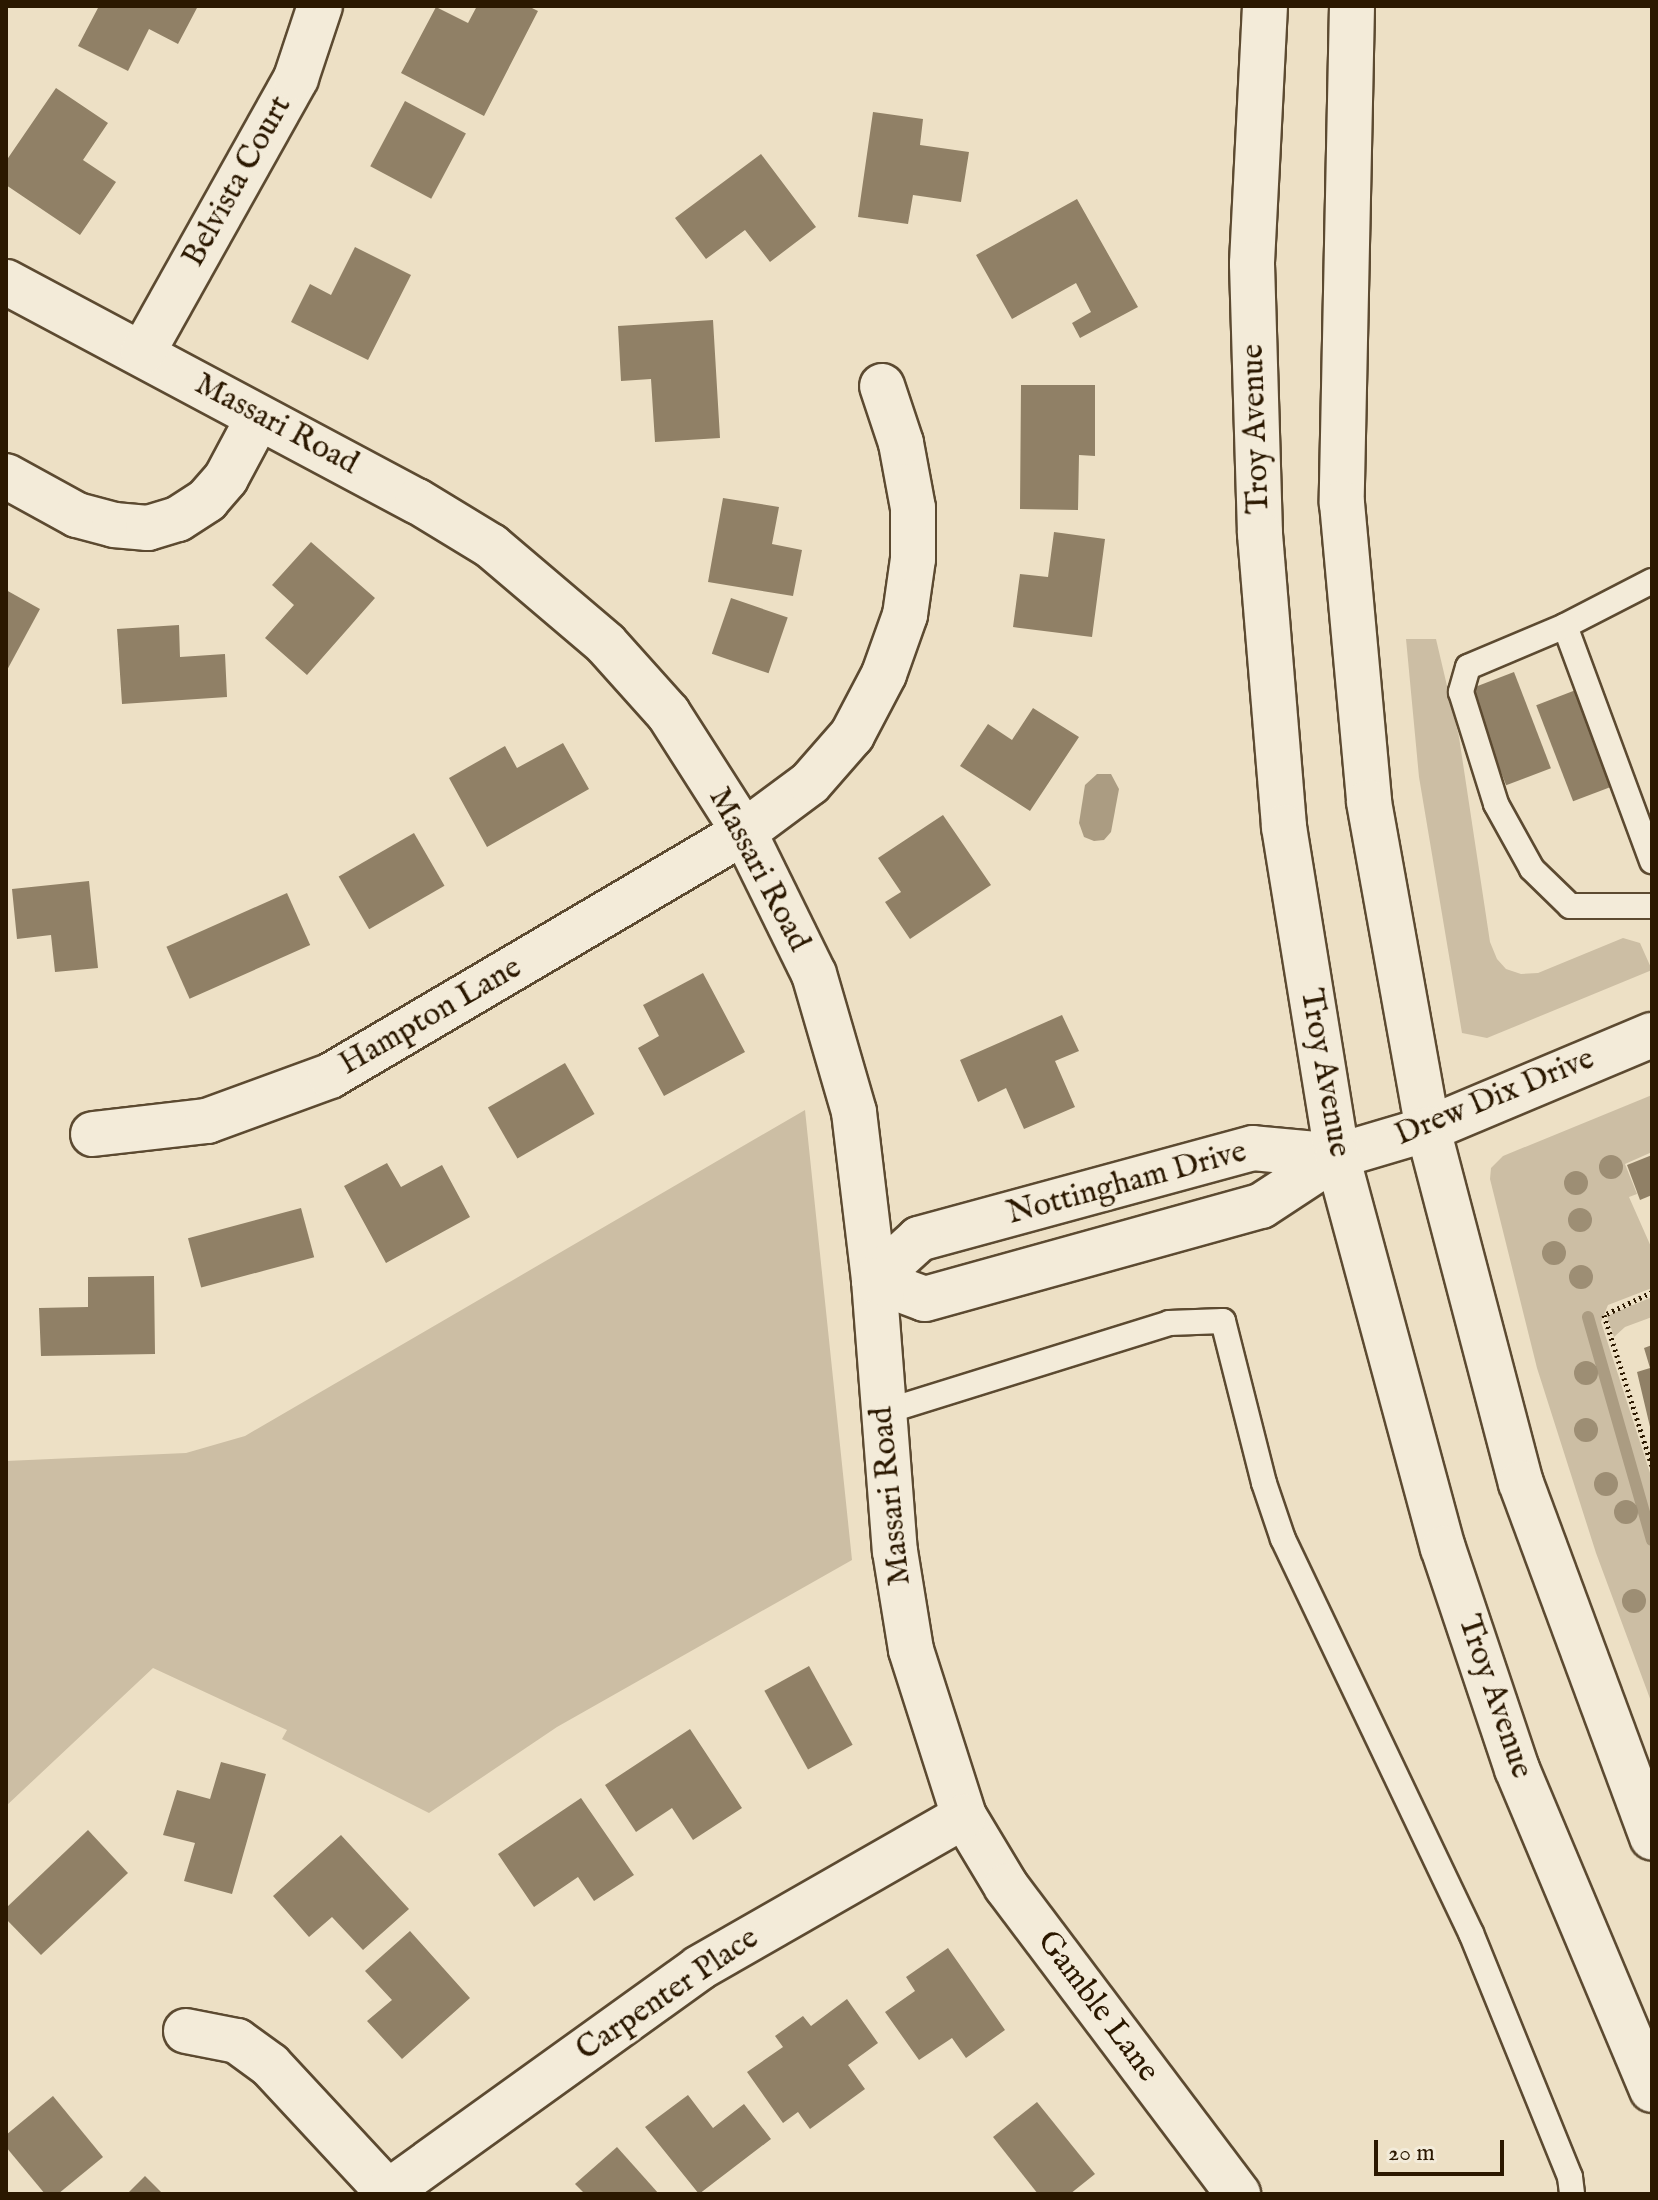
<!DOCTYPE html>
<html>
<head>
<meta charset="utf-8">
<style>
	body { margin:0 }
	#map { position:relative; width:1658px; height:2200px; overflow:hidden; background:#ede0c5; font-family:"IM FELL English",serif }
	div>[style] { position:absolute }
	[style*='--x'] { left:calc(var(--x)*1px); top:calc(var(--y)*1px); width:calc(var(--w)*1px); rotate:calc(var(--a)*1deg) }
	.green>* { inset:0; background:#ccbea4 }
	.water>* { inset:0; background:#ab9c82 }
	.stream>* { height:12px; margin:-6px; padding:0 6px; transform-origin:6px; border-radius:6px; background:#ab9c82 }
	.building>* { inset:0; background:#908066; transform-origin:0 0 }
	.path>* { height:5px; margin-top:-2.5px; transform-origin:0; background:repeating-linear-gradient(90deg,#2b1800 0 2px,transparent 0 6px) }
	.roads { filter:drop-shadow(2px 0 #5c4a31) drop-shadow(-2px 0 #5c4a31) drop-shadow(0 2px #5c4a31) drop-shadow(0 -2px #5c4a31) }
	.lane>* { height:24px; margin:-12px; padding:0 12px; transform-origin:12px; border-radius:12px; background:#f3ebd9 }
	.street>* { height:44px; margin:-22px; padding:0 22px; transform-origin:22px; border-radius:22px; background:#f3ebd9 }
	.secondary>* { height:44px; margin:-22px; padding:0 22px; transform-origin:22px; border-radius:22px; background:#f3ebd9 }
	.trees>* { width:24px; height:24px; margin:-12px; border-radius:50%; background:#9d8e74 }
	span { translate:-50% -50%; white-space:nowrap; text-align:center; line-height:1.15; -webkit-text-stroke:7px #f3ebd9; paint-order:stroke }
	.street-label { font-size:32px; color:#2b1800 }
	.frame { position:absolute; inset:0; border:8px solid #2b1800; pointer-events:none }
	.scale { position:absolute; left:1374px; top:2140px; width:130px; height:36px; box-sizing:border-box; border:4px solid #2b1800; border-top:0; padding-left:10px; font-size:24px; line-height:28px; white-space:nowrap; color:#2b1800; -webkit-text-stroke:6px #f3ebd9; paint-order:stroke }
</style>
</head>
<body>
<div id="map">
	<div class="green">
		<div style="clip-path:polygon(1406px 639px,1436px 639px,1459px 737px,1490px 942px,1497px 959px,1506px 969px,1521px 974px,1538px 973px,1623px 938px,1640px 943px,1652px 970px,1487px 1038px,1462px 1033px,1419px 777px)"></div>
		<div style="clip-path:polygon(1652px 1095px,1652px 1152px,1625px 1164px,1637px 1194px,1629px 1197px,1652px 1249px,1652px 1288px,1608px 1305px,1601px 1322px,1652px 1479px,1652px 1704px,1596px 1553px,1537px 1368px,1490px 1179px,1491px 1168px,1503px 1156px)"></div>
		<div style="clip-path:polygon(805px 1110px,852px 1560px,557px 1727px,429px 1813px,282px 1739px,287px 1730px,153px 1668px,6px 1806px,6px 1461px,186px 1453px,245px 1436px)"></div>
		<div style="clip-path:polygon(1652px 1297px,1652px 1317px,1625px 1327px,1614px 1337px,1607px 1316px)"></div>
	</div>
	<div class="water">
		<div style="clip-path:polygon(1097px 774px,1111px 774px,1119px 789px,1111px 832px,1104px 840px,1094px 841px,1084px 837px,1079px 823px,1085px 785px)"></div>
	</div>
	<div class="stream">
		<div style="--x:1588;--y:1317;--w:232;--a:74"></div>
	</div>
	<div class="building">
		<div style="clip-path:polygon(99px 6px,198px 6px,178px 44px,149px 29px,128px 71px,78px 46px)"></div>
		<div style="clip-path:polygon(477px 6px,528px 6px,538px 11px,484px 116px,401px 73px,436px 7px,468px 23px)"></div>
		<div style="clip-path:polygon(56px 88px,108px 123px,83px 160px,116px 182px,80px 235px,6px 185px,6px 161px)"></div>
		<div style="left:405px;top:101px;width:69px;height:74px;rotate:28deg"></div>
		<div style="clip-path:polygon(873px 112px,923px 119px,920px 145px,969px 152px,961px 202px,913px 195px,908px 224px,858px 217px)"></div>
		<div style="clip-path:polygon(761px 154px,816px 227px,770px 262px,745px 230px,706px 259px,675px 218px)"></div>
		<div style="clip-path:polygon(1077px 199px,1138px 307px,1080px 338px,1072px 323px,1091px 312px,1076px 283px,1012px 319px,976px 255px)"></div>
		<div style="clip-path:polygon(355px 247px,411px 275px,368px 360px,291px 322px,310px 284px,331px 295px)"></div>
		<div style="clip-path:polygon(713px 320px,720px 438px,655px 442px,651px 379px,621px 381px,618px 326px)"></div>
		<div style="clip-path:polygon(1021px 385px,1095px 385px,1095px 456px,1079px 455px,1078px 510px,1020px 509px)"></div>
		<div style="clip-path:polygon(723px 498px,779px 507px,772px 544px,802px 550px,793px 596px,708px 582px)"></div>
		<div style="clip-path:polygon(1054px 532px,1105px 539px,1092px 637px,1013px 627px,1020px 574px,1048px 577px)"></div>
		<div style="clip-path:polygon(311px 542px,375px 598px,307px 675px,265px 638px,294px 605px,272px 585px)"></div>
		<div style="clip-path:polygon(6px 590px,40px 609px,6px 672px)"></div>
		<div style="left:731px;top:598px;width:60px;height:59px;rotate:19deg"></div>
		<div style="clip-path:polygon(179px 625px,180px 657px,225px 654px,227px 697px,122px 704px,117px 629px)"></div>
		<div style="left:1514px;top:672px;width:103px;height:48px;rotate:69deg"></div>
		<div style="left:1581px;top:688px;width:103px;height:48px;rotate:69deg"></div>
		<div style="clip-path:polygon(1033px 708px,1079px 737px,1030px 811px,960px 766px,988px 724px,1012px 740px)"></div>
		<div style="clip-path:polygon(563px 743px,589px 789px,487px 847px,449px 778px,505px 746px,517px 768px)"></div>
		<div style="clip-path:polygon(943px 815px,991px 885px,910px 939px,885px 902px,901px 892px,878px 858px)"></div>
		<div style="left:414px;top:833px;width:61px;height:87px;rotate:60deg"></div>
		<div style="clip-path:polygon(89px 881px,98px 968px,55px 972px,51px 935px,17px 939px,12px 889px)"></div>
		<div style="left:287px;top:893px;width:57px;height:132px;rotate:66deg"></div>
		<div style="clip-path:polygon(703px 973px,745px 1052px,664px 1096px,638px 1048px,659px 1036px,643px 1005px)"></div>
		<div style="clip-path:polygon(1062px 1015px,1079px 1051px,1055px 1061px,1075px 1107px,1024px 1129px,1006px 1088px,978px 1102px,960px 1060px)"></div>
		<div style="left:565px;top:1063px;width:59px;height:89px;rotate:60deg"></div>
		<div style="clip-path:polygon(1652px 1155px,1652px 1195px,1640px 1200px,1627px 1165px)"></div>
		<div style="clip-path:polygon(387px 1163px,401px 1187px,442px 1165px,470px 1217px,386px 1263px,344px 1186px)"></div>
		<div style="left:301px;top:1208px;width:51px;height:117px;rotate:75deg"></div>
		<div style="clip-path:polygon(154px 1276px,155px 1354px,41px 1356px,39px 1308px,88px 1307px,88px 1277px)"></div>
		<div style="clip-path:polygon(1652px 1345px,1652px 1431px,1651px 1431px,1637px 1372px,1650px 1368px,1644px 1348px)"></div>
		<div style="left:809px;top:1666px;width:90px;height:51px;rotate:61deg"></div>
		<div style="clip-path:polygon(690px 1729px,742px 1808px,693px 1840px,672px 1808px,636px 1832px,605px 1785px)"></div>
		<div style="clip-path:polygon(221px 1762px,266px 1774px,232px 1894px,184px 1881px,195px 1843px,163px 1835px,177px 1790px,210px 1799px)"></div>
		<div style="clip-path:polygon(581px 1798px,634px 1875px,594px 1901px,578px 1877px,534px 1907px,498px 1854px)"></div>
		<div style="clip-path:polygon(88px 1830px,128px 1873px,41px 1955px,6px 1919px,6px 1908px)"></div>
		<div style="clip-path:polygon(341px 1835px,409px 1909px,363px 1950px,332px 1917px,309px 1937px,273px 1896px)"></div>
		<div style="clip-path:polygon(410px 1931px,470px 1998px,402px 2059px,367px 2021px,392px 2000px,365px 1971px)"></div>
		<div style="clip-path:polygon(948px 1948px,1005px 2030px,966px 2058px,952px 2038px,919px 2060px,885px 2012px,915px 1991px,906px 1977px)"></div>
		<div style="clip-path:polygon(847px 1999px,878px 2043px,848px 2065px,865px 2089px,810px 2129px,798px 2112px,783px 2123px,747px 2072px,783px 2047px,775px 2036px,803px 2016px,811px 2026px)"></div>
		<div style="clip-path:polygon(688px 2095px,713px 2128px,744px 2104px,771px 2139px,699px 2194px,645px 2127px)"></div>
		<div style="clip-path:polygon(53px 2096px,103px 2157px,58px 2194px,45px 2194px,6px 2147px,6px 2135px)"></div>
		<div style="clip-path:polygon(1037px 2102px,1095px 2174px,1070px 2194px,1038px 2194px,993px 2137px)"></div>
		<div style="clip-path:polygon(617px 2147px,659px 2194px,585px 2194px,575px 2184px)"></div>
		<div style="clip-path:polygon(145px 2176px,163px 2194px,127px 2194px)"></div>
	</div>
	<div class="path">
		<div style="--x:1652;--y:1292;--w:53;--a:154.4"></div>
		<div style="--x:1604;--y:1315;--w:158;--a:72.4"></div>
	</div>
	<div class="roads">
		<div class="lane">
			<div style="--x:1652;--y:581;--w:98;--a:152.7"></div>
			<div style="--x:1565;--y:626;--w:251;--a:69.7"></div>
			<div style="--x:1565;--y:626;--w:105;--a:157.1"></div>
			<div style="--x:1468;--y:667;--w:26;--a:106"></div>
			<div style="--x:1461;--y:692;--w:117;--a:72.6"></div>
			<div style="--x:1496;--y:804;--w:74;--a:61"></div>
			<div style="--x:1532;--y:869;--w:53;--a:44.2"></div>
			<div style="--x:1570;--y:906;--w:82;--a:0"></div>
			<div style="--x:884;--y:1412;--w:299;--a:-17.3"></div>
			<div style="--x:1169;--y:1323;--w:54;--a:-2.1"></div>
			<div style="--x:1223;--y:1321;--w:167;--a:75.8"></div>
			<div style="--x:1264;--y:1483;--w:59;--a:71.3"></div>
			<div style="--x:1283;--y:1539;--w:437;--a:64.5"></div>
			<div style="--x:1471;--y:1933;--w:263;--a:67.9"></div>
			<div style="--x:1570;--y:2177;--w:17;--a:83"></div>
		</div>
		<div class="street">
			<div style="--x:6;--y:282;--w:466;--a:28.1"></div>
			<div style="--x:417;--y:501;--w:87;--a:31.3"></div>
			<div style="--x:491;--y:546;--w:151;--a:40.4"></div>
			<div style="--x:606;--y:644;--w:93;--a:48.1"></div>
			<div style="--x:668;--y:713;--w:141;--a:57.4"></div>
			<div style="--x:744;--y:832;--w:158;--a:63.8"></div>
			<div style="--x:814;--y:974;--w:144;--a:73.8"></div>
			<div style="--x:854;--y:1112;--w:169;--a:83.2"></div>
			<div style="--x:874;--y:1280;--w:272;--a:85.6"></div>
			<div style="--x:895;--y:1551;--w:100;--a:80.8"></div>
			<div style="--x:911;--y:1650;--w:174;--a:72.3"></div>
			<div style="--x:964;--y:1816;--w:82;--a:59"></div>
			<div style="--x:1006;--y:1886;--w:386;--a:53"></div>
			<div style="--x:143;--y:352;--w:314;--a:-60.8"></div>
			<div style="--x:296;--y:78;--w:76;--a:-71.6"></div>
			<div style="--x:6;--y:476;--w:81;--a:28.8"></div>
			<div style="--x:77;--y:515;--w:38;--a:15"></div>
			<div style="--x:114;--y:525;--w:34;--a:5"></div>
			<div style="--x:148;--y:528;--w:31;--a:-17"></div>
			<div style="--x:178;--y:519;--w:35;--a:-33"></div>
			<div style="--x:207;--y:500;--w:29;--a:-49"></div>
			<div style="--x:226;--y:478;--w:68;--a:-61.9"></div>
			<div style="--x:93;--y:1134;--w:115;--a:-6.5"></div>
			<div style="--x:207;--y:1121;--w:131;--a:-20.1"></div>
			<div style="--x:330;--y:1076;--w:481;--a:-30.5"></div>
			<div style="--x:744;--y:832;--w:82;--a:-36.6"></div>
			<div style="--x:810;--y:783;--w:64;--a:-48.8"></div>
			<div style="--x:852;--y:735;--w:69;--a:-62.3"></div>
			<div style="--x:884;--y:674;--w:63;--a:-70.4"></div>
			<div style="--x:905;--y:615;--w:57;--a:-81.9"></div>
			<div style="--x:913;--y:559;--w:51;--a:-90"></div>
			<div style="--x:913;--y:508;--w:66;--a:-100.5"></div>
			<div style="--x:901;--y:443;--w:60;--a:-108.4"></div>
			<div style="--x:1337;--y:1156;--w:84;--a:-174.6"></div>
			<div style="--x:1253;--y:1148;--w:346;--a:164.8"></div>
			<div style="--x:919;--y:1239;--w:61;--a:137.7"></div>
			<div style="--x:874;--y:1280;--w:54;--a:20.4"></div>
			<div style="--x:925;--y:1299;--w:349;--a:-15.5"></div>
			<div style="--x:1261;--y:1206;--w:91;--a:-33.3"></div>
			<div style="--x:1337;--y:1156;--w:95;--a:-16.5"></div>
			<div style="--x:1428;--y:1129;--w:243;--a:-22.8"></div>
			<div style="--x:186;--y:2031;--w:52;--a:11.1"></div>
			<div style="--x:237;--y:2041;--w:41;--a:36"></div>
			<div style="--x:270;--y:2065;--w:176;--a:47.1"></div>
			<div style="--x:385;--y:2194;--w:387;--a:-35.7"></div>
			<div style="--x:699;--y:1968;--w:305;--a:-29.8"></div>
		</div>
		<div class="secondary">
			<div style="--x:1265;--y:6;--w:258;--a:92.9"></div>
			<div style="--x:1252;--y:264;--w:270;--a:88.3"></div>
			<div style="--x:1260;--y:534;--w:294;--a:85.3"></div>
			<div style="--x:1284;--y:827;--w:333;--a:80.8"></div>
			<div style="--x:1337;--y:1156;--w:406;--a:74.9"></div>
			<div style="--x:1443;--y:1548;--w:233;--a:71.5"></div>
			<div style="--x:1517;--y:1769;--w:348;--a:67.2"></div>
			<div style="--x:1352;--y:6;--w:497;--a:91.2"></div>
			<div style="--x:1342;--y:503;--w:300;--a:84.8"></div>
			<div style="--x:1369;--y:802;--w:332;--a:79.8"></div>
			<div style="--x:1428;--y:1129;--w:366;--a:75.3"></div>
			<div style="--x:1521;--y:1483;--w:378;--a:69.7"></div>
		</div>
	</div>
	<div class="trees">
		<div style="left:1611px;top:1167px"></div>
		<div style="left:1576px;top:1183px"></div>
		<div style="left:1580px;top:1220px"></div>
		<div style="left:1554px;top:1253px"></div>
		<div style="left:1581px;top:1277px"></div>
		<div style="left:1586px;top:1373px"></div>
		<div style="left:1586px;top:1430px"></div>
		<div style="left:1606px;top:1484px"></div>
		<div style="left:1626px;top:1512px"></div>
		<div style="left:1634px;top:1601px"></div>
	</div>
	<div class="street-label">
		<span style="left:238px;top:182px;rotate:-61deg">Belvista Court</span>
		<span style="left:276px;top:425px;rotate:28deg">Massari Road</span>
		<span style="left:1257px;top:429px;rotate:-92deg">Troy Avenue</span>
		<span style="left:758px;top:870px;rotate:62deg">Massari Road</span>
		<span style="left:431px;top:1017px;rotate:-30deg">Hampton Lane</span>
		<span style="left:1324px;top:1073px;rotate:80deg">Troy Avenue</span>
		<span style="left:1495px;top:1098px;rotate:-22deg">Drew Dix Drive</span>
		<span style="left:1127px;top:1184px;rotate:-15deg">Nottingham Drive</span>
		<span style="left:892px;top:1496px;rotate:-96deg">Massari Road</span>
		<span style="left:1494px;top:1697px;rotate:71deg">Troy Avenue</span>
		<span style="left:668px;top:1995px;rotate:-34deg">Carpenter Place</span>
		<span style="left:1097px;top:2007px;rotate:53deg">Gamble Lane</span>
	</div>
	<div class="frame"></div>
	<div class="scale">20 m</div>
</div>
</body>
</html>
